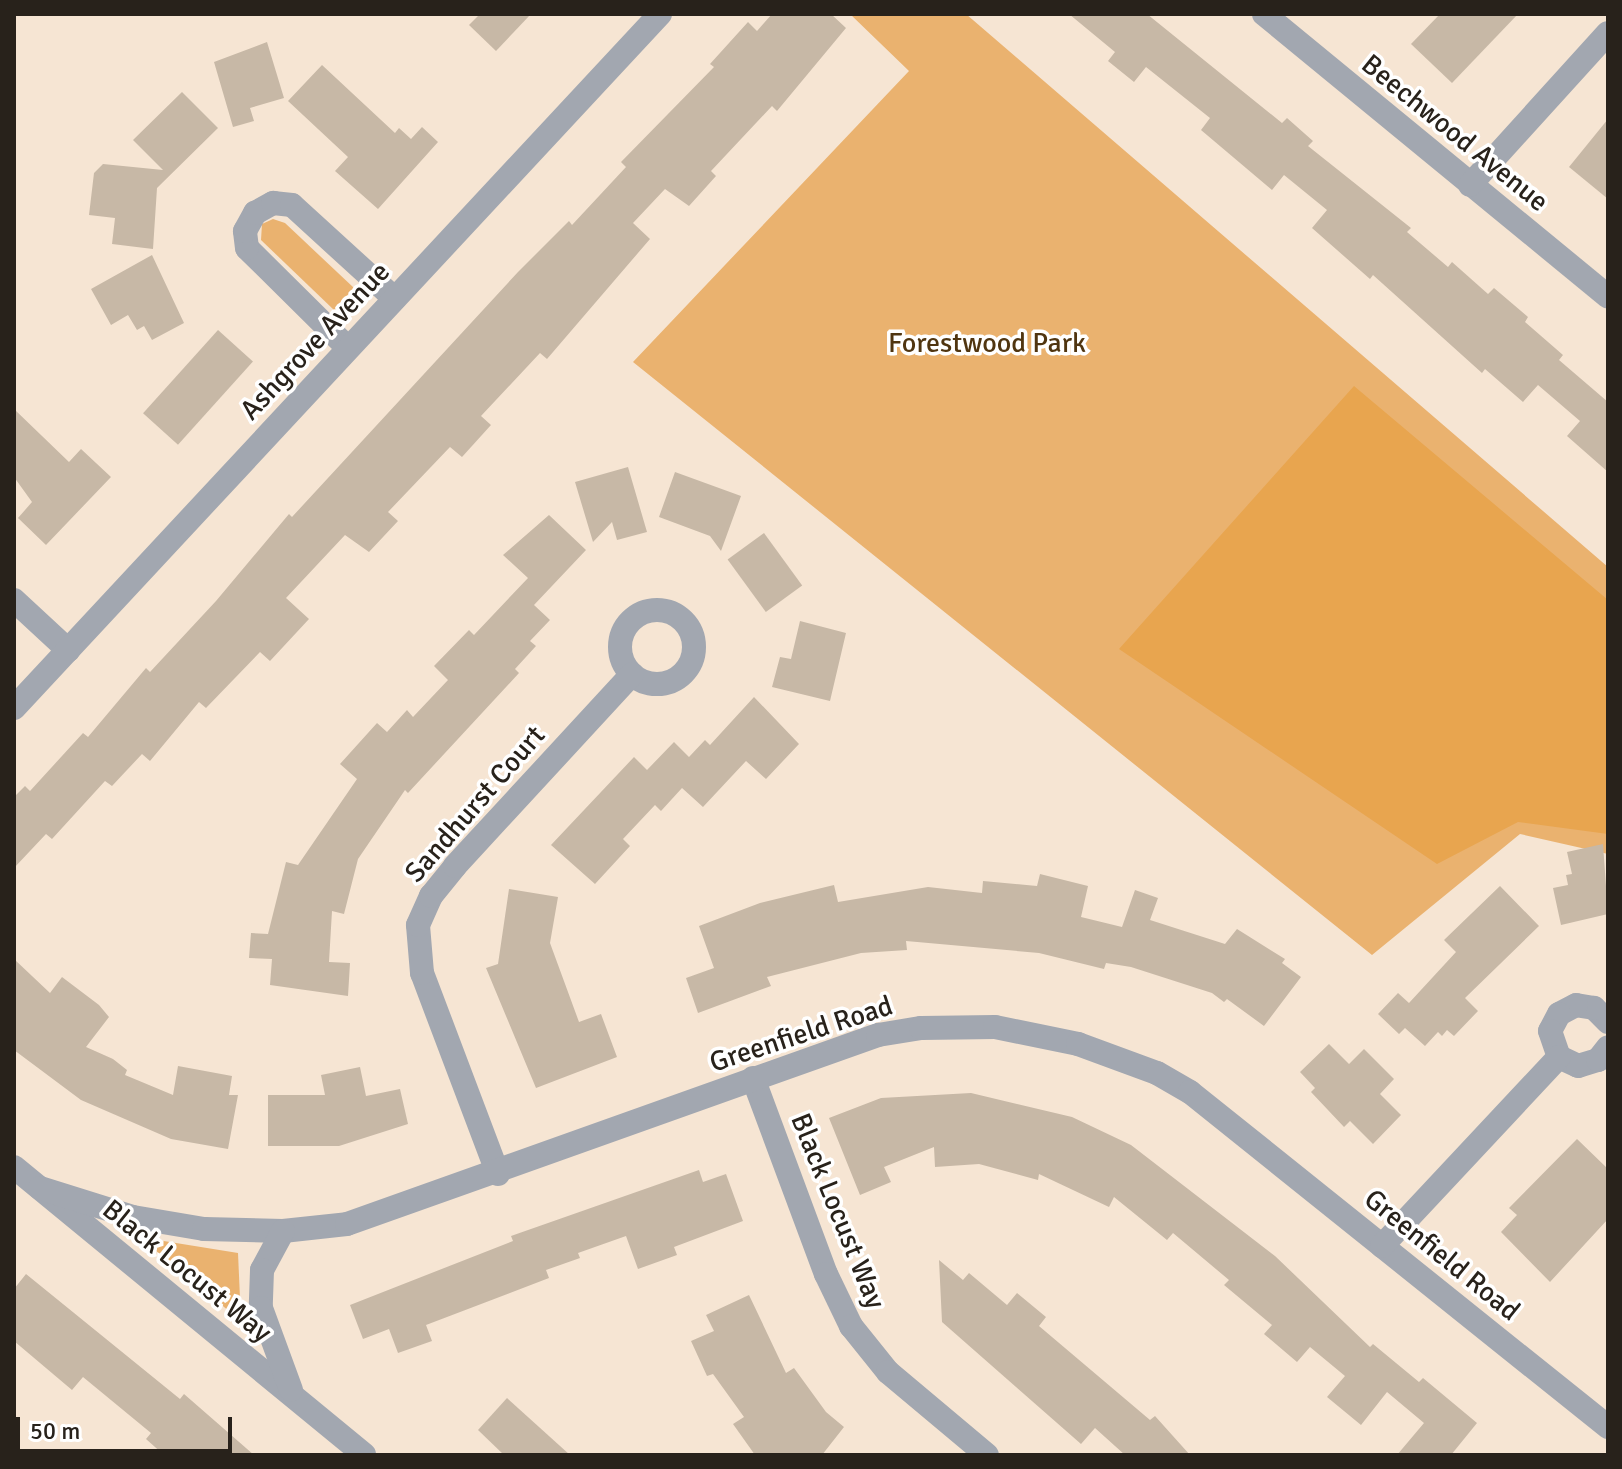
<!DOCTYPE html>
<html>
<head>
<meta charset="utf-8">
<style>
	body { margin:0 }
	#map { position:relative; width:1622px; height:1469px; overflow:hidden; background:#f6e5d3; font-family:Signika,sans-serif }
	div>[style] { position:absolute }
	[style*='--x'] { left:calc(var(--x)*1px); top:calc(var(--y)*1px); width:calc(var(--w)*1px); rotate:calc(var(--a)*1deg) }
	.green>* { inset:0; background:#eab26f }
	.forest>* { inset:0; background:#e8a54f }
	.building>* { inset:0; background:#c7b8a6; transform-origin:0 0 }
	.street>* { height:24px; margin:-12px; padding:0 12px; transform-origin:12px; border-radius:12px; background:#a2a7b0 }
	.street>.ring { margin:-12px; padding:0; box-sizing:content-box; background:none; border:24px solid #a2a7b0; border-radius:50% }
	span { translate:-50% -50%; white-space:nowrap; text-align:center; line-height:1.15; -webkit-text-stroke:7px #fff; paint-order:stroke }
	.street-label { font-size:28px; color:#28221b }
	.park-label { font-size:28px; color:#503510 }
	.frame { position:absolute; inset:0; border:16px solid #28221b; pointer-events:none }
	.scale { position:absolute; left:16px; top:1417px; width:216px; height:36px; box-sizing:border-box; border:4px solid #28221b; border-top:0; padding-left:10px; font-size:24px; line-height:28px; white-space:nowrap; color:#28221b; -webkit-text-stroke:6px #fff; paint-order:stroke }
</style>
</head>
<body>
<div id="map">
	<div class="green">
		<div style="clip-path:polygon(850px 14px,966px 14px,1608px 567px,1608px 854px,1520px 834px,1372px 955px,633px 362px,909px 71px)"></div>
		<div style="clip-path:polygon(273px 219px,285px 223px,354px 288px,334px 310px,261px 240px,262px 224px)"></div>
		<div style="clip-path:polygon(145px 1238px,238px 1253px,241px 1321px,143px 1240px)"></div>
	</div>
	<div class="forest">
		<div style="clip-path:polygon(1354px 386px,1608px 600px,1608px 834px,1518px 822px,1437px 864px,1119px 649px)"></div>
	</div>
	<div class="building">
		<div style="clip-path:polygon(480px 14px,531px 14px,496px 51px,469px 25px)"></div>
		<div style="clip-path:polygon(772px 14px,831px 14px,846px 28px,777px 111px,772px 106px,711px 171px,716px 176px,689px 206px,665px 189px,633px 223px,650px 239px,547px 359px,540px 353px,481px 416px,491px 425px,462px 457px,450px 447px,388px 512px,398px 521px,369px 552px,345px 535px,286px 598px,309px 619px,270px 661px,260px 652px,206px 708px,199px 702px,150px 761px,142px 754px,112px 786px,105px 781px,52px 839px,46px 834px,14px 868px,14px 797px,25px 786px,30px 791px,83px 733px,88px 737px,146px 668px,150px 672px,216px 601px,289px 514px,292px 517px,518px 272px,569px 221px,572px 225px,626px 167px,621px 162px,714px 67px,710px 64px,748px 22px,757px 31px)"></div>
		<div style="clip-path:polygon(1069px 14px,1147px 14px,1282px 123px,1287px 118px,1313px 141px,1308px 146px,1411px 228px,1407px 232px,1448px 267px,1452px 262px,1488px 294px,1494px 288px,1528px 317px,1525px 322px,1563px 355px,1559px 360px,1608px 402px,1608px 472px,1567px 436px,1580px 421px,1538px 385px,1523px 402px,1485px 369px,1482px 373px,1373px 275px,1370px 279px,1312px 228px,1327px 210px,1284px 175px,1272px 190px,1201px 130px,1210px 118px,1146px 67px,1134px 82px,1108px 61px,1115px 52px)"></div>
		<div style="clip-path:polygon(1440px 14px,1518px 14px,1452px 83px,1411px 44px)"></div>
		<div style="clip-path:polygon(267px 42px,284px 98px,250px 108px,254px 121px,233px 127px,214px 62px)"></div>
		<div style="clip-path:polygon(322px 65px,395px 133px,399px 128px,411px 139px,422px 127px,438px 142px,378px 209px,335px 171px,348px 157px,288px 101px)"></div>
		<div style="clip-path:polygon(182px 92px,218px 128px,157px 188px,153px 249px,112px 244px,115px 218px,89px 215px,94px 173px,103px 164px,163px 170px,133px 140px)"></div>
		<div style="clip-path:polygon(1608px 119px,1608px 199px,1569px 167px)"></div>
		<div style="clip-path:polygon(152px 255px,184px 323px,152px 340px,144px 326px,137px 330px,128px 315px,111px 325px,91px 289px)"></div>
		<div style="left:218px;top:330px;width:47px;height:112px;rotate:42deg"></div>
		<div style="clip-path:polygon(14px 409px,69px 462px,81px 449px,111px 477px,46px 545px,18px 518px,32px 502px,14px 477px)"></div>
		<div style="clip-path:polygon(628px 467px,647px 532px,617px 540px,612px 522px,593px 542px,575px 482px)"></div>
		<div style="clip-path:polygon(675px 472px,741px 496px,721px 551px,710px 536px,659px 517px)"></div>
		<div style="clip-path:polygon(549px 515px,586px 550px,534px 605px,550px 620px,530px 641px,536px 646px,515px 669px,519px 673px,408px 793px,405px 790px,358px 859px,344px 914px,332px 911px,329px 962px,350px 963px,348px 996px,270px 985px,272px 959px,249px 958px,251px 933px,268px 934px,286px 862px,298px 865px,357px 779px,340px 764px,377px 723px,387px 732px,407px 710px,413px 717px,448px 680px,434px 666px,469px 630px,474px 635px,528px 578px,503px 555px)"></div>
		<div style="left:764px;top:533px;width:65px;height:45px;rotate:54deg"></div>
		<div style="clip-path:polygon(800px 621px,846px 633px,830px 701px,772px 687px,780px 657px,791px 659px)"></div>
		<div style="clip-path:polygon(754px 697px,799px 744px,766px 779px,746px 761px,703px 807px,682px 788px,661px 811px,655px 805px,623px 839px,630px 846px,595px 884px,551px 845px,634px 757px,647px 770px,674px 742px,689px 757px,705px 740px,710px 745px)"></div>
		<div style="clip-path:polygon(1603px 844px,1608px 914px,1561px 925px,1553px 888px,1568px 885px,1566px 875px,1572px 874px,1567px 852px)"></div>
		<div style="clip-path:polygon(1040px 874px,1088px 886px,1081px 917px,1122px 927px,1135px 890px,1158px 898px,1150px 920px,1225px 944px,1237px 929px,1285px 959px,1282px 963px,1301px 977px,1264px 1026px,1227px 999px,1224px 1002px,1212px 993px,1131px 967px,1106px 963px,1104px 969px,1039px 953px,906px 941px,907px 950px,861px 953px,767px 977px,771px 986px,698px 1013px,686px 978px,714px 968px,699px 926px,760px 903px,834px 885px,838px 902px,928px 887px,982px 893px,983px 881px,1037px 886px)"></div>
		<div style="clip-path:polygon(1500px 886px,1539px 926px,1465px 998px,1478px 1011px,1454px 1036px,1447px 1030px,1442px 1036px,1438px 1032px,1425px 1046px,1405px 1028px,1399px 1034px,1378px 1014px,1398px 993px,1409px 1003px,1456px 952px,1444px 940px)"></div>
		<div style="clip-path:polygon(509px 889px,558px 897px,550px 943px,579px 1022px,601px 1014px,617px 1057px,536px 1088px,486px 968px,498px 964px)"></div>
		<div style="clip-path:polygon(14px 959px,50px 993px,62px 977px,99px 1005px,109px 1017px,86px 1047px,113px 1059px,127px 1070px,125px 1075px,173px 1095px,178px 1066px,232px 1076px,229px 1095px,238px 1095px,228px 1149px,171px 1139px,81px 1100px,14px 1050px)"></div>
		<div style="clip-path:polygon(1329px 1044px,1349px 1064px,1364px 1049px,1394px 1079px,1380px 1094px,1401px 1115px,1373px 1144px,1350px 1121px,1344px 1127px,1311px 1092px,1315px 1088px,1300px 1072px)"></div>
		<div style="clip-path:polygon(360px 1067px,366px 1096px,400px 1089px,408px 1124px,339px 1146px,268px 1146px,268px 1095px,325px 1095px,321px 1075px)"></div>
		<div style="clip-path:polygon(971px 1093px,1072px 1117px,1131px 1145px,1275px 1256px,1370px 1347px,1373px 1344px,1419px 1382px,1423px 1378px,1477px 1423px,1451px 1455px,1397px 1455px,1424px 1423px,1387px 1392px,1361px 1425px,1327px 1397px,1345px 1376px,1310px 1347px,1297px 1362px,1264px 1334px,1272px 1325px,1224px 1285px,1229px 1280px,1173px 1233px,1167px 1240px,1114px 1197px,1109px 1207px,1039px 1174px,1038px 1180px,979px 1164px,935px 1167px,934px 1147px,884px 1167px,891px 1182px,860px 1195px,829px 1118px,881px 1098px)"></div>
		<div style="clip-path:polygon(1577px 1139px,1608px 1169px,1608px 1219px,1550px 1282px,1501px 1232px,1517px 1215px,1509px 1208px)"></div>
		<div style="clip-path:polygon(699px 1170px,703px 1182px,726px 1174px,743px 1221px,674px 1247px,677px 1255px,638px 1269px,626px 1236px,578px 1253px,580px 1258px,546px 1270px,549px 1278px,426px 1325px,432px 1341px,398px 1353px,389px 1329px,363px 1339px,350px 1305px,513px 1241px,511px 1236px)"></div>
		<div style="clip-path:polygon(939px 1260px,963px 1280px,969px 1273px,1007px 1305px,1017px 1293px,1046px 1317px,1039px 1326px,1150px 1420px,1155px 1416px,1190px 1455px,1125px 1455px,1095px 1428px,1081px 1444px,942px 1322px)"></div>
		<div style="clip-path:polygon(26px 1274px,180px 1399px,184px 1394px,254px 1455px,164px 1455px,146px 1439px,151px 1433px,83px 1377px,72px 1390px,14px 1341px,14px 1289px)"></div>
		<div style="clip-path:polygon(749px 1295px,786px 1373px,794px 1368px,826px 1412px,844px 1427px,822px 1455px,755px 1455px,733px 1424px,744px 1417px,713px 1374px,707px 1376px,691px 1341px,714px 1331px,706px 1315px)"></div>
		<div style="clip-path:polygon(507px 1398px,570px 1455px,504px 1455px,478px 1430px)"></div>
	</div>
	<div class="street">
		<div style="--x:1264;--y:14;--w:445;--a:39.4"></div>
		<div style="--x:1470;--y:185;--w:205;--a:-47.8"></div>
		<div style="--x:348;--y:348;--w:142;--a:-135.3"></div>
		<div style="--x:247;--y:248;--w:17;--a:-97"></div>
		<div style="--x:245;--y:231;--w:21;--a:-61"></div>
		<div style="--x:255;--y:213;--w:21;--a:-29"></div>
		<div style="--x:273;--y:203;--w:19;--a:6"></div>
		<div style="--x:292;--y:205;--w:139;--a:42.4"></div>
		<div style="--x:14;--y:600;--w:74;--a:42.8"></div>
		<div class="ring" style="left:620px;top:610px;width:50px;height:50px"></div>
		<div style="--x:14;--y:708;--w:948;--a:-47.05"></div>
		<div style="--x:1608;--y:1022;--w:20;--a:-135"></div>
		<div style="--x:1594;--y:1008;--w:18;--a:-171"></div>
		<div style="--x:1576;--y:1005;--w:19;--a:152"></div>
		<div style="--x:1559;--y:1014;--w:19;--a:118"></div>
		<div style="--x:1550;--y:1031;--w:28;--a:71"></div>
		<div style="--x:1559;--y:1057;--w:21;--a:25"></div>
		<div style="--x:1578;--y:1066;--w:21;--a:-17"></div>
		<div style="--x:1598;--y:1060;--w:16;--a:-52"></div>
		<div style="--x:753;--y:1078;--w:209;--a:69.6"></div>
		<div style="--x:826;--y:1274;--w:58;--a:64.3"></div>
		<div style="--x:851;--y:1326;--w:59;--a:51.2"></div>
		<div style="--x:888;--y:1372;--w:129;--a:40"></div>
		<div style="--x:14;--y:1167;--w:453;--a:39.4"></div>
		<div style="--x:498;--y:1174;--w:215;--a:-110.7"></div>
		<div style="--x:422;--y:973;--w:48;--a:-94.8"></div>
		<div style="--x:418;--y:925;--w:32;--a:-66"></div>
		<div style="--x:431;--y:896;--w:38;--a:-51"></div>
		<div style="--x:455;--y:866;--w:261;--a:-47.3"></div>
		<div style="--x:40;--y:1188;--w:97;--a:17.3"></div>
		<div style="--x:133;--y:1217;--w:72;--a:9.6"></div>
		<div style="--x:204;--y:1229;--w:79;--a:1.5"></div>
		<div style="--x:283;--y:1231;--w:64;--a:-6.2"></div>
		<div style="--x:347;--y:1224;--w:564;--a:-19.59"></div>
		<div style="--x:878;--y:1035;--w:44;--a:-9.2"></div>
		<div style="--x:921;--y:1028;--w:74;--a:-0.8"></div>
		<div style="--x:995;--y:1027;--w:85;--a:11.6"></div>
		<div style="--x:1078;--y:1044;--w:84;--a:20.2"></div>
		<div style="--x:1157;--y:1073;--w:38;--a:30"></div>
		<div style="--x:1190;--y:1092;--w:536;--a:38.71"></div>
		<div style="--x:283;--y:1231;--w:44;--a:118.3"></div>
		<div style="--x:262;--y:1270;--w:38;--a:92"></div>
		<div style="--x:261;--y:1308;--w:87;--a:69.9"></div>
		<div style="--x:1382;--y:1246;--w:259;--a:-46.9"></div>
	</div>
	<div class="street-label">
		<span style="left:1455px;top:133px;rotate:39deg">Beechwood Avenue</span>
		<span style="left:315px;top:341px;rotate:-47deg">Ashgrove Avenue</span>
		<span style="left:475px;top:804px;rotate:-49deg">Sandhurst Court</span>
		<span style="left:801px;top:1034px;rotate:-18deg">Greenfield Road</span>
		<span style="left:838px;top:1211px;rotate:68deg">Black Locust Way</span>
		<span style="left:1442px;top:1255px;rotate:39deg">Greenfield Road</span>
		<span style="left:187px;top:1271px;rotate:39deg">Black Locust Way</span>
	</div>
	<div class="park-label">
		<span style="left:987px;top:343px">Forestwood Park</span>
	</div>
	<div class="frame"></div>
	<div class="scale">50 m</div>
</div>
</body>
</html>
